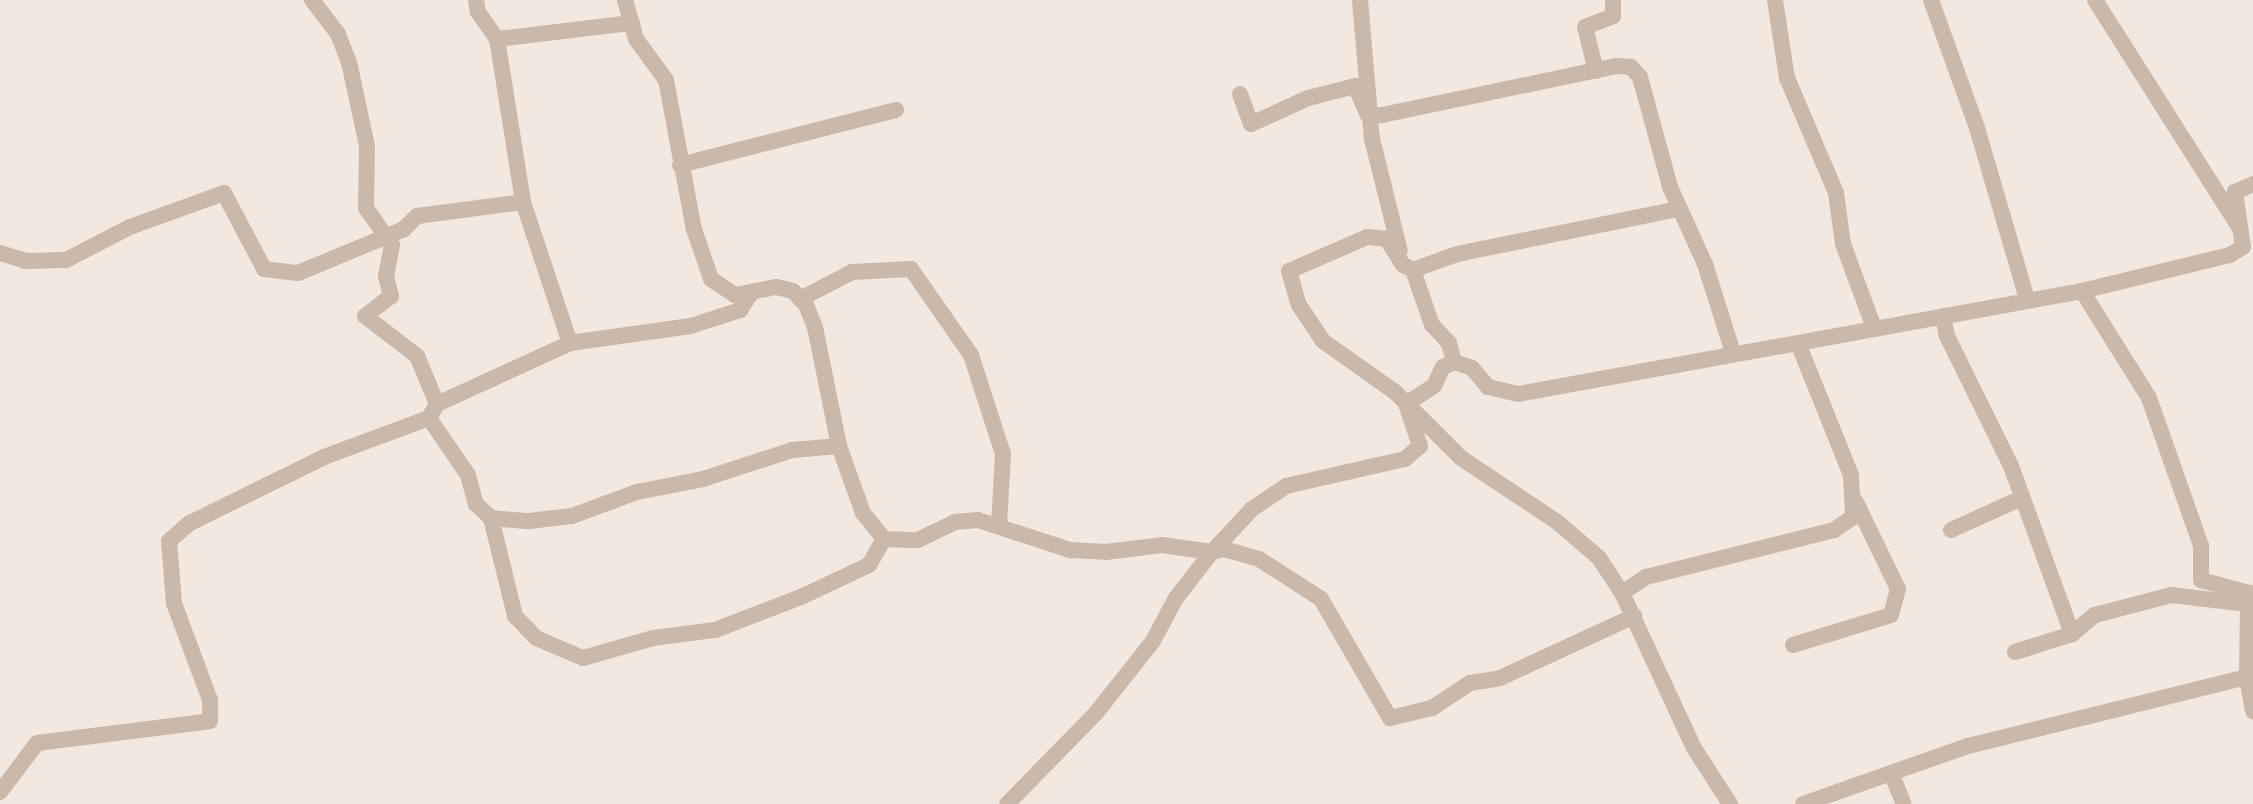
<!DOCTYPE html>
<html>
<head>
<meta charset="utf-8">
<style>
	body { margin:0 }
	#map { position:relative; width:2253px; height:804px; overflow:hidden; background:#f2e8df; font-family:"Source Sans 3",sans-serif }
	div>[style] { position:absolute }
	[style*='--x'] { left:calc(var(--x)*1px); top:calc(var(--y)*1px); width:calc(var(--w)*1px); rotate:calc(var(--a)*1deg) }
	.minor>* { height:16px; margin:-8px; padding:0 8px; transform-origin:8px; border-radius:8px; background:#cab8ab }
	span { translate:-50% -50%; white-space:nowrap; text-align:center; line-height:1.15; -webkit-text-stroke:6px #faf3ec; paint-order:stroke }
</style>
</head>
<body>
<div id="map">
	<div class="minor">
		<div style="--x:312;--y:0;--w:43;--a:52.6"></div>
		<div style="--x:338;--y:34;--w:30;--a:69"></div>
		<div style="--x:349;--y:62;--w:86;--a:77.9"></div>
		<div style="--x:367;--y:146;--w:62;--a:90.9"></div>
		<div style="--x:366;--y:208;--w:45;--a:54.9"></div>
		<div style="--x:392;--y:245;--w:32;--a:101"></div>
		<div style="--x:386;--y:276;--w:21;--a:76"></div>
		<div style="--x:391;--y:296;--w:33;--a:142"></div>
		<div style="--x:365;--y:316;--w:66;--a:37.6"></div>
		<div style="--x:417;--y:356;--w:52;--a:67.4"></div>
		<div style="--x:437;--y:404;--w:16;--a:120"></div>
		<div style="--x:476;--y:0;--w:12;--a:81"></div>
		<div style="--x:478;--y:12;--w:33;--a:55"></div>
		<div style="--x:497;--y:39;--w:165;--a:80.9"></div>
		<div style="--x:625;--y:0;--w:41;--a:74.2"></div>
		<div style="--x:636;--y:39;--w:51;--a:53.8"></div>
		<div style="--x:666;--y:80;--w:152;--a:79.4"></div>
		<div style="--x:694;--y:229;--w:53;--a:71.2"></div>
		<div style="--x:711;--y:279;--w:29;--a:34"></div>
		<div style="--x:735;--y:295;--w:42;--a:-11"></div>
		<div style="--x:776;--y:287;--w:17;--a:13"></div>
		<div style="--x:793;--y:291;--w:19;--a:47"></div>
		<div style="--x:806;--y:305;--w:24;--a:68"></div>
		<div style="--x:815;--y:327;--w:121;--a:78.6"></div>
		<div style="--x:839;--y:446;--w:71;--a:70.3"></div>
		<div style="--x:863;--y:513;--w:33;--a:51"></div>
		<div style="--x:884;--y:539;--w:34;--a:2"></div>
		<div style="--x:918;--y:540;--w:41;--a:-25.9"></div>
		<div style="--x:955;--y:522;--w:23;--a:-5"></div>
		<div style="--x:978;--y:520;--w:97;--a:18.1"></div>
		<div style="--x:1070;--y:550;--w:36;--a:3"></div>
		<div style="--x:1106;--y:552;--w:56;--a:-7.1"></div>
		<div style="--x:1162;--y:545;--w:50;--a:8"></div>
		<div style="--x:1212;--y:552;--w:59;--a:-47.1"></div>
		<div style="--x:1252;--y:509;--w:41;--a:-34.1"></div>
		<div style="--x:1286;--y:486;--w:122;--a:-12.8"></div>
		<div style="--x:1405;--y:459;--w:20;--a:-41"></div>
		<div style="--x:1420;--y:446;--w:44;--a:-108.4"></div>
		<div style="--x:1360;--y:0;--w:140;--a:85.1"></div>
		<div style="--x:1372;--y:139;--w:115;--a:76"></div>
		<div style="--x:1775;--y:0;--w:79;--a:81.3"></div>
		<div style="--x:1787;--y:78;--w:125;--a:66.9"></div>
		<div style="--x:1836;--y:193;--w:51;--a:82.2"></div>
		<div style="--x:1843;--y:244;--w:90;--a:69.7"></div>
		<div style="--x:1931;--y:0;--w:136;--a:70.2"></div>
		<div style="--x:1977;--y:128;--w:178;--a:73.7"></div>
		<div style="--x:2095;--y:0;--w:267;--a:57.6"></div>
		<div style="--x:497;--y:39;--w:136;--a:-6.8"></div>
		<div style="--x:1596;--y:71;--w:45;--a:-104"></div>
		<div style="--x:1585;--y:27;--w:30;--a:-21"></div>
		<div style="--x:1613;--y:16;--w:16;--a:-90"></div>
		<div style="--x:1240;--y:94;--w:32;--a:70"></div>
		<div style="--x:1251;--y:124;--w:63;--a:-24.5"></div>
		<div style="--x:1308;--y:98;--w:49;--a:-14.3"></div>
		<div style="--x:1355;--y:86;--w:32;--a:66"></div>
		<div style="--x:1368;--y:115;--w:14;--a:0"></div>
		<div style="--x:1382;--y:115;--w:240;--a:-11.8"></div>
		<div style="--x:1617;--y:66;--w:14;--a:4"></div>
		<div style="--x:1631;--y:67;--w:13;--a:48"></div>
		<div style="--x:1640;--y:77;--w:114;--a:74.7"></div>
		<div style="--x:1670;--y:187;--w:85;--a:65.6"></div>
		<div style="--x:1705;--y:264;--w:93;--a:72.5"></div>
		<div style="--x:680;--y:165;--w:223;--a:-14.3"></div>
		<div style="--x:0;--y:253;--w:27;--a:17"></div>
		<div style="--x:26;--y:261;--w:40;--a:-1.4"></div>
		<div style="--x:66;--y:260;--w:72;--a:-27.3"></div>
		<div style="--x:130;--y:227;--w:100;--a:-19.9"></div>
		<div style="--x:224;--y:193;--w:86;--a:62.2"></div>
		<div style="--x:264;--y:269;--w:34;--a:7"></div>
		<div style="--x:298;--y:273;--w:115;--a:-22.5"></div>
		<div style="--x:404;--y:229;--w:18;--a:-45"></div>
		<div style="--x:417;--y:216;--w:107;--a:-7.5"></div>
		<div style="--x:523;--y:202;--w:149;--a:71.6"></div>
		<div style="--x:1413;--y:270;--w:47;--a:-20"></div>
		<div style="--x:1457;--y:254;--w:227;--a:-11.5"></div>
		<div style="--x:2082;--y:291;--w:126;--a:57.9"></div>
		<div style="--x:2149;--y:398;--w:157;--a:70.6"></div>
		<div style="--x:2201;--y:546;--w:34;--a:90"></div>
		<div style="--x:2201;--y:580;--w:51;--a:14.9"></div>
		<div style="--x:800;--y:299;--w:59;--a:-27.4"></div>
		<div style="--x:852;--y:272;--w:59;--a:-2.9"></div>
		<div style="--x:911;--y:269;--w:105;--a:55.1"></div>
		<div style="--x:971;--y:355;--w:104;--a:72.1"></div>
		<div style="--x:1003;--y:454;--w:71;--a:93.2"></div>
		<div style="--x:1943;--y:316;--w:20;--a:79"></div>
		<div style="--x:1947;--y:336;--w:145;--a:63.8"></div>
		<div style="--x:2011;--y:466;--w:179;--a:70"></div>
		<div style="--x:1454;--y:362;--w:20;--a:-105"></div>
		<div style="--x:1449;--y:343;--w:25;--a:-133"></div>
		<div style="--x:1432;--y:325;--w:58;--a:-109.1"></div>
		<div style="--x:1413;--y:270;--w:11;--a:-153"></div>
		<div style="--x:1403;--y:265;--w:31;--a:-122"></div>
		<div style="--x:1387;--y:239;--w:20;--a:-174"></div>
		<div style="--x:1367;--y:237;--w:85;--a:156.4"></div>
		<div style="--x:1289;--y:271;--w:35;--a:74"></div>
		<div style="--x:1299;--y:305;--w:43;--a:56.3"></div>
		<div style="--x:1323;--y:341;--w:88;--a:35.3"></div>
		<div style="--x:1395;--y:392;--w:93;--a:45"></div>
		<div style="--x:1461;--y:458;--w:114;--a:33.6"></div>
		<div style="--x:1556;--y:521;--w:57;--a:40.7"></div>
		<div style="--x:1599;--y:558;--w:42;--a:56.7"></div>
		<div style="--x:1622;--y:593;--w:171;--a:65.1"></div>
		<div style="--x:1694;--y:748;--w:67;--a:57.3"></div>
		<div style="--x:437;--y:404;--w:146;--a:-24.6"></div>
		<div style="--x:570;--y:343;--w:122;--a:-8"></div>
		<div style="--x:691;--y:326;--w:52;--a:-18.1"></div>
		<div style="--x:740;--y:310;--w:18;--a:-56"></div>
		<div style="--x:1406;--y:404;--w:33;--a:-33"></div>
		<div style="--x:1434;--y:386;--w:21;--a:-65"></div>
		<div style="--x:1443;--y:367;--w:12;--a:-24"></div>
		<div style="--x:1454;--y:362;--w:19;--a:18"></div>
		<div style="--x:1472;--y:368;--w:25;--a:50"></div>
		<div style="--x:1488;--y:387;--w:31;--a:13"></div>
		<div style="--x:1518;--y:394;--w:573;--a:-10.35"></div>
		<div style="--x:2082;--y:291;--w:152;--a:-13.7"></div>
		<div style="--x:2230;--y:255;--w:15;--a:-32"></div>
		<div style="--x:2243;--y:247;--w:56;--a:-98.3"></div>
		<div style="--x:2235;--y:192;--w:20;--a:-24"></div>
		<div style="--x:491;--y:518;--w:101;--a:76.2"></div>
		<div style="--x:515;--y:616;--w:30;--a:46"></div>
		<div style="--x:536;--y:638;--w:51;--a:23.1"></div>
		<div style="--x:583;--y:658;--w:73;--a:-15.9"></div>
		<div style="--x:653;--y:638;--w:63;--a:-7.4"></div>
		<div style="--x:715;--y:630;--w:92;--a:-21"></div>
		<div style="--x:801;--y:597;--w:75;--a:-25.2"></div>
		<div style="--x:869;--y:565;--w:30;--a:-60"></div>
		<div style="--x:1951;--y:530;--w:78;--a:-24.3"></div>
		<div style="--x:1622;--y:593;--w:29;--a:-34"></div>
		<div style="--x:1646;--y:577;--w:194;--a:-14"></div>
		<div style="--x:1834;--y:530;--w:23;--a:-34"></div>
		<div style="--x:1853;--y:517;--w:42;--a:-92.7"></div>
		<div style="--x:1851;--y:475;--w:142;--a:-111.9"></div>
		<div style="--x:2248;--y:604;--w:73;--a:90.8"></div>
		<div style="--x:2247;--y:677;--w:35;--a:80"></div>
		<div style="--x:1793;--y:645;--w:102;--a:-17"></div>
		<div style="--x:1891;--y:615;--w:27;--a:-75"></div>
		<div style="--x:1898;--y:589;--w:97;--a:-115.8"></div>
		<div style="--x:2015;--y:652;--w:60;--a:-17.5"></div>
		<div style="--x:2072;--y:634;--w:30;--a:-40"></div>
		<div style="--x:2095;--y:615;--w:79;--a:-14.7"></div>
		<div style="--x:2171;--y:595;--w:78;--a:6.7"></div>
		<div style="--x:2248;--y:604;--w:11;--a:-80"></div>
		<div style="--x:1892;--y:775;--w:31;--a:68"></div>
		<div style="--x:0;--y:792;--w:61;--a:-52.9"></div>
		<div style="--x:37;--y:743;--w:174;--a:-7.2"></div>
		<div style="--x:210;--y:721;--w:21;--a:-90"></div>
		<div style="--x:210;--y:700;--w:103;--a:-110.4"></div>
		<div style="--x:174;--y:603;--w:62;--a:-94.6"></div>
		<div style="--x:169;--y:541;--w:28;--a:-41"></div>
		<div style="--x:190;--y:523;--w:149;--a:-26.2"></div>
		<div style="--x:324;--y:457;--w:112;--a:-20.4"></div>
		<div style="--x:429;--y:418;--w:69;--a:55.6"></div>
		<div style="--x:468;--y:475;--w:30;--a:75"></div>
		<div style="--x:476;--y:504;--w:21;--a:43"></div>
		<div style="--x:491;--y:518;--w:38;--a:5"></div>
		<div style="--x:529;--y:521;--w:43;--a:-6.6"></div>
		<div style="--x:572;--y:516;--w:69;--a:-20.3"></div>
		<div style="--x:637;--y:492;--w:67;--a:-11.1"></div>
		<div style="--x:703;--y:479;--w:94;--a:-18"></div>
		<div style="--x:792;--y:450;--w:47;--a:-4.9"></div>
		<div style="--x:1007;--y:804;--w:127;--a:-45.6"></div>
		<div style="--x:1096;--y:713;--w:92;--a:-51.6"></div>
		<div style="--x:1153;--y:641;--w:49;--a:-61.9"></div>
		<div style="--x:1176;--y:598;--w:58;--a:-52"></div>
		<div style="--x:1212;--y:552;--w:12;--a:-14"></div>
		<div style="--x:1224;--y:549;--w:36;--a:16"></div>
		<div style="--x:1259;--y:559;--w:74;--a:32.8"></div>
		<div style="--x:1321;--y:599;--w:138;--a:59.9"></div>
		<div style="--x:1390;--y:718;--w:43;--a:-13.4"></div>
		<div style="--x:1432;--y:708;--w:45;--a:-33.3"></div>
		<div style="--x:1470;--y:683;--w:30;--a:-9"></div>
		<div style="--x:1500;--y:678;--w:148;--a:-24.8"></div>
		<div style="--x:1803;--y:804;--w:175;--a:-19.4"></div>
		<div style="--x:1968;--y:746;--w:287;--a:-13.9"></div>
	</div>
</div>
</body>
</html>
